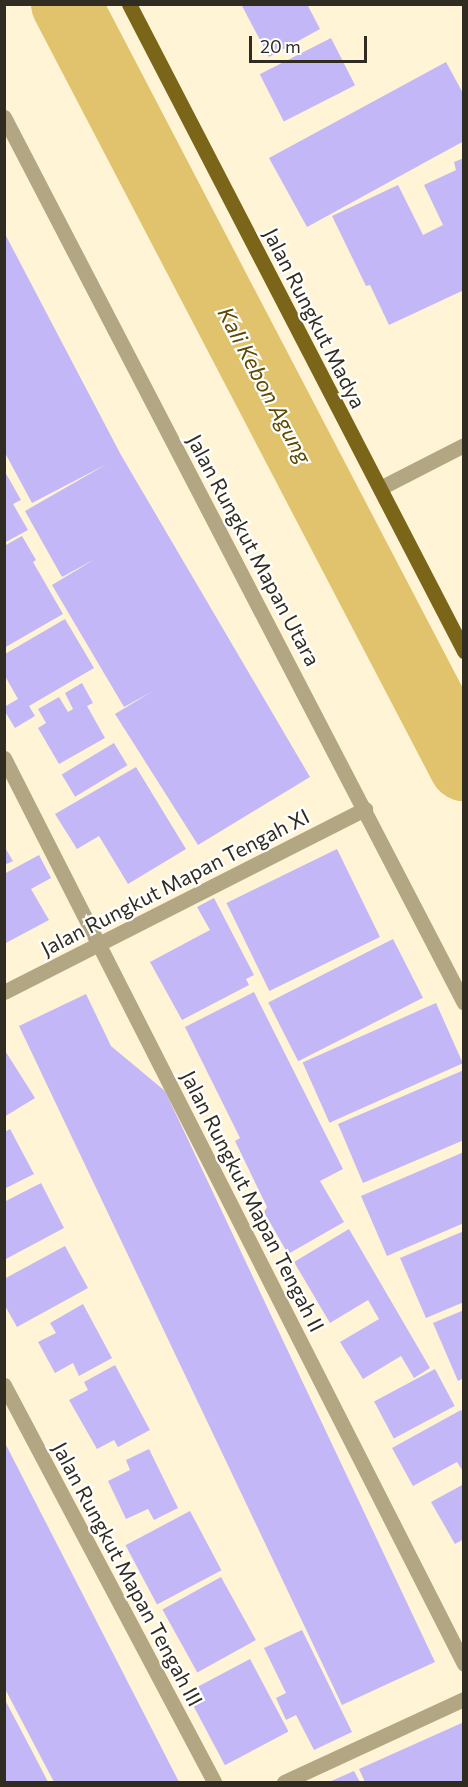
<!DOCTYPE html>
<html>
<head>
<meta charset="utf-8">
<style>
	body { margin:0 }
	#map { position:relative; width:468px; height:1787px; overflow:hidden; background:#fff4d5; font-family:Commissioner,sans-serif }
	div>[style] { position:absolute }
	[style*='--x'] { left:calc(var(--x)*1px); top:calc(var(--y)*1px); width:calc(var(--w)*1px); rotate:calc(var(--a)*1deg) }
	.river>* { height:70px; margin:-35px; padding:0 35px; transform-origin:35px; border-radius:35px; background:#e0c36c }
	.building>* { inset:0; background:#c3b7f7; transform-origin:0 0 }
	.minor>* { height:15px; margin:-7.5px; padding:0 7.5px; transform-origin:7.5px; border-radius:7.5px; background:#b2a683 }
	.primary>* { height:15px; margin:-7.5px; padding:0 7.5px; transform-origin:7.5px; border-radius:7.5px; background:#7b6519 }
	span { translate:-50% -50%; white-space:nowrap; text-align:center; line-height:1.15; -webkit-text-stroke:4.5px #fff; paint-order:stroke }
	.street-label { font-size:21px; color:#302c21 }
	.water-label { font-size:22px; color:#5e4a01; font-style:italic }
	.frame { position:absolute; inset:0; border:6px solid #302c21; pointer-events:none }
	.scale { position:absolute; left:249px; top:36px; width:118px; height:27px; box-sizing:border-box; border:3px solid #302c21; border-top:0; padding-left:8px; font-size:18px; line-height:21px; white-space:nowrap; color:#302c21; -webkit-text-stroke:4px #fff; paint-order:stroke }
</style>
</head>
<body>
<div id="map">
	<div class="river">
		<div style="--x:66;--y:4;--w:860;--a:62.42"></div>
	</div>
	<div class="building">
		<div style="clip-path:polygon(241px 4px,307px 4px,320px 29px,269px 57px)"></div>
		<div style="left:331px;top:38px;width:53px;height:80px;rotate:63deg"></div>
		<div style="clip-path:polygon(446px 62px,464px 95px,464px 141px,307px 227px,269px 158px)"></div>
		<div style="clip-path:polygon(464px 158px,464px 290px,389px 325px,370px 285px,366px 286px,332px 216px,398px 185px,423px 235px,443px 225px,424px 185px,456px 170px,454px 162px)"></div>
		<div style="clip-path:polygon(4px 232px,121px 455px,310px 777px,198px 845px,115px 714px,153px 691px,124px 707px,52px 585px,95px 559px,62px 577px,25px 511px,107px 464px,32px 503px,4px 451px)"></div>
		<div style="clip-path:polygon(4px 470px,21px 500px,13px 504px,28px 530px,4px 543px)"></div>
		<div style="clip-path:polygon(22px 536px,36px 560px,33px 562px,63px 614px,4px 648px,4px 546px)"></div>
		<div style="clip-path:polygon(65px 619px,94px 668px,29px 706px,35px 716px,15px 728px,4px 710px,4px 707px,18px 699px,5px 676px,5px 654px)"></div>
		<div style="clip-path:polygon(82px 683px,93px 703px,87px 706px,105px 738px,59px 764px,38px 728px,46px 723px,38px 709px,59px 697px,68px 712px,73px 709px,65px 693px)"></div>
		<div style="left:114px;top:743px;width:26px;height:61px;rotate:59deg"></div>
		<div style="clip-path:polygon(136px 767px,186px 849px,128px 884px,99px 836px,77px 849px,55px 814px)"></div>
		<div style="clip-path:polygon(4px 846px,13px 861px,4px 865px)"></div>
		<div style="left:337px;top:849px;width:98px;height:123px;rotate:64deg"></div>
		<div style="clip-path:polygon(39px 855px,51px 878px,31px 889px,49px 920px,4px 944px,4px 874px)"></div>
		<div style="clip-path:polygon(214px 898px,254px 975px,246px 979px,249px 985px,182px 1020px,150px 962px,210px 930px,197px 907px)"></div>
		<div style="left:393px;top:939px;width:66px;height:140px;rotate:63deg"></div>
		<div style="clip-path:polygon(254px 992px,343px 1169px,320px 1181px,344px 1222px,288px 1254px,264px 1212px,267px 1207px,235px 1141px,240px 1138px,185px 1027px)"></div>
		<div style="clip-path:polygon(86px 994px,111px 1046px,165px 1091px,435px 1662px,342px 1705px,19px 1026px)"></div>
		<div style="left:436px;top:1003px;width:66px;height:146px;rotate:66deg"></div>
		<div style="clip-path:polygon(4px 1049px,35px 1098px,4px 1117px)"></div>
		<div style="clip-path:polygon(464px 1070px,464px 1140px,363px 1183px,338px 1124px)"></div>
		<div style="clip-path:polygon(10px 1129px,34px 1174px,4px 1189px,4px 1132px)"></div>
		<div style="clip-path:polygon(464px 1152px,464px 1223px,387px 1256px,361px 1196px)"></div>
		<div style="clip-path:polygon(41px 1183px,64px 1228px,4px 1260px,4px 1202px)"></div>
		<div style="clip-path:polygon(349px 1229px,430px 1368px,414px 1378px,401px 1356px,363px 1379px,340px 1342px,379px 1319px,368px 1300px,330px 1323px,294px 1262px)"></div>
		<div style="clip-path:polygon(464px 1231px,464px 1302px,426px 1318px,400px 1258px)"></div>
		<div style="clip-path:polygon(65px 1246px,88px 1288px,17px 1327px,4px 1304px,4px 1279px)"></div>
		<div style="clip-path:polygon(83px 1304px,112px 1358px,79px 1376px,73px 1363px,55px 1373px,38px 1342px,56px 1333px,50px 1323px)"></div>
		<div style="clip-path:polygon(464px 1310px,464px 1378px,458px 1381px,433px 1323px)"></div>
		<div style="clip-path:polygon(115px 1365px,150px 1430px,118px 1447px,114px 1440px,97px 1449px,69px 1400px,88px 1390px,84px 1382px)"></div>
		<div style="left:435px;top:1369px;width:42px;height:69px;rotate:62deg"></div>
		<div style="clip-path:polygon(461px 1410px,464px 1414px,464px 1473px,457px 1462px,413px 1486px,392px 1448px)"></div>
		<div style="clip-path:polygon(4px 1441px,137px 1700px,179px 1782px,54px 1782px,4px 1687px)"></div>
		<div style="clip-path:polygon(149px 1449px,178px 1508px,154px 1520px,148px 1509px,126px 1519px,108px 1481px,130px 1470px,126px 1460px)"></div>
		<div style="clip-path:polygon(464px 1484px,464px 1539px,455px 1544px,431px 1502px)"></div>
		<div style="left:190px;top:1511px;width:67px;height:73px;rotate:62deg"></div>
		<div style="left:221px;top:1577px;width:72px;height:67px;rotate:61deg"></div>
		<div style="clip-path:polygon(302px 1630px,352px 1732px,314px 1750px,296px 1715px,286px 1720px,276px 1698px,286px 1693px,264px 1648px)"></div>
		<div style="left:250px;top:1659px;width:82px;height:72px;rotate:62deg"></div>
		<div style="clip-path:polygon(4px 1698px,32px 1751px,48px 1782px,4px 1782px)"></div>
		<div style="clip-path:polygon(464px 1722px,464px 1782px,365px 1782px,359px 1769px)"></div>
		<div style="clip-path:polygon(354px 1771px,360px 1782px,329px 1782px)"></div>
	</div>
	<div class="minor">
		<div style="--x:4;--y:117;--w:998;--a:62.56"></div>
		<div style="--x:380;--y:488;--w:94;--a:-27.1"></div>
		<div style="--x:4;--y:758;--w:1016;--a:63.08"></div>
		<div style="--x:4;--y:992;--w:405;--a:-26.9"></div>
		<div style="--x:4;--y:1385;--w:449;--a:62.1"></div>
		<div style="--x:284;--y:1782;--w:198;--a:-24.8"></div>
	</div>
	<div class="primary">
		<div style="--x:129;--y:4;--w:729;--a:62.63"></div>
	</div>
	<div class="street-label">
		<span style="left:315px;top:318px;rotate:63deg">Jalan Rungkut Madya</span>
		<span style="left:254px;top:550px;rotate:62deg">Jalan Rungkut Mapan Utara</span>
		<span style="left:175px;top:882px;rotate:-27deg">Jalan Rungkut Mapan Tengah XI</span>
		<span style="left:253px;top:1201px;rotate:63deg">Jalan Rungkut Mapan Tengah II</span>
		<span style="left:128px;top:1574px;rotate:62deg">Jalan Rungkut Mapan Tengah III</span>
	</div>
	<div class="water-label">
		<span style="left:265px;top:385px;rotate:62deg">Kali Kebon Agung</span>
	</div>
	<div class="frame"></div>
	<div class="scale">20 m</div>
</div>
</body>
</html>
